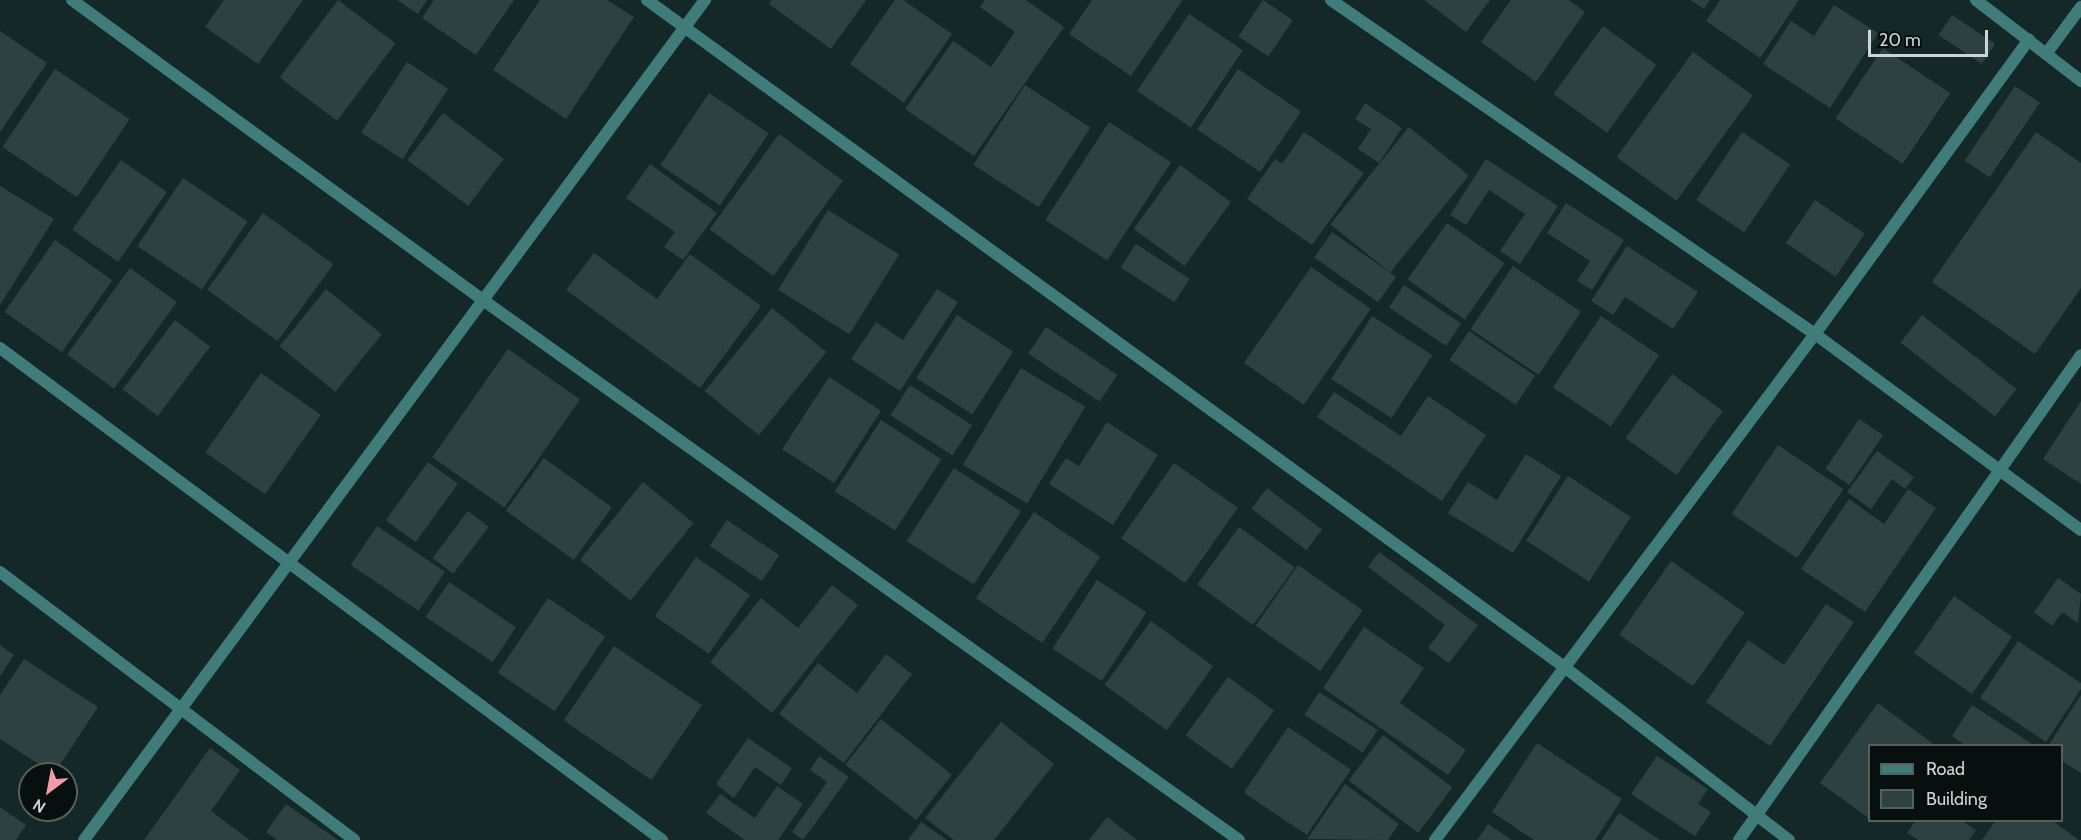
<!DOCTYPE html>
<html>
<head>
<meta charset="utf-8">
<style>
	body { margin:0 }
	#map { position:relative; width:2081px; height:840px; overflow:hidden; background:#152828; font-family:Cabin,sans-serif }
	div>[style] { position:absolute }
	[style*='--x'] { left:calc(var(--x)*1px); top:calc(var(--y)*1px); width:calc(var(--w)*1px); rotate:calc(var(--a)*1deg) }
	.building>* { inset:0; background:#2d4140; transform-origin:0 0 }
	.minor>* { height:12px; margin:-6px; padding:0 6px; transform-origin:6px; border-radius:6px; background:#3f7c7a }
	span { translate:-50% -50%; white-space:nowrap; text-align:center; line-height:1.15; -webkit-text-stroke:5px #070f0f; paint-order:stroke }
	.legend { position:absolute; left:1868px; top:744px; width:195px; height:78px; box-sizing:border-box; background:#070f0f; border:2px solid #555f5e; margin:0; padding:8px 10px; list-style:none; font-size:18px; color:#cad6d5 }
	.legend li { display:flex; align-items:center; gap:12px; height:30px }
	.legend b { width:30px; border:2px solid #555f5e }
	.north { position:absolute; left:18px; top:762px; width:60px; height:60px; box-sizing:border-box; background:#070f0f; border:2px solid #555f5e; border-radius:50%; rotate:212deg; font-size:16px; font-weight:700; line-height:24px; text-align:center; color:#cad6d5 }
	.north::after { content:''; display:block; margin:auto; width:21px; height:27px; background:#f39aa9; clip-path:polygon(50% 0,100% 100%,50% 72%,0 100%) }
	.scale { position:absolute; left:1868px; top:30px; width:120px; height:27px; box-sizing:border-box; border:3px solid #cad6d5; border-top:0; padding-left:8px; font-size:18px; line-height:21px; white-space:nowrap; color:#cad6d5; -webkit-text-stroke:4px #070f0f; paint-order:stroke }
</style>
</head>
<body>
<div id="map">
	<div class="building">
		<div style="clip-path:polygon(224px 0,303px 0,258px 64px,205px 27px)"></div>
		<div style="left:338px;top:0;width:72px;height:97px;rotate:37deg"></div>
		<div style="clip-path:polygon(397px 0,427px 0,418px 14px)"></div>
		<div style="clip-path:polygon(434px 0,514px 0,476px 55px,422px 18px)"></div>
		<div style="clip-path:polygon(540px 0,607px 0,634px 17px,566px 119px,493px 70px)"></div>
		<div style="clip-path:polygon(772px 0,866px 0,831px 49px,769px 4px)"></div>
		<div style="clip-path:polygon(895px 0,903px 0,952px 34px,904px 103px,850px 64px)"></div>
		<div style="clip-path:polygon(985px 0,1026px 0,1064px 27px,974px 156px,905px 109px,953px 41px,991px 67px,1015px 32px,980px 7px)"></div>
		<div style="clip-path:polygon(1092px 0,1180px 0,1182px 1px,1131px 76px,1069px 34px)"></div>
		<div style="left:1263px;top:0;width:36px;height:44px;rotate:34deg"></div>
		<div style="clip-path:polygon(1424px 0,1490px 0,1466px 32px)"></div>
		<div style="clip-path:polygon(1511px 0,1569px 0,1585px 12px,1536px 82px,1481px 42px)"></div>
		<div style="clip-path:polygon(1690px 0,1710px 0,1704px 9px)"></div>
		<div style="clip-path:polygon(1720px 0,1799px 0,1760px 58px,1706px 21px)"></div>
		<div style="clip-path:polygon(1834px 5px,1878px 33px,1830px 108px,1763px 64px,1791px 21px,1814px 36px)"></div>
		<div style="left:1189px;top:14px;width:65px;height:93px;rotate:34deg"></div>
		<div style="left:1952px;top:15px;width:52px;height:24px;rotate:34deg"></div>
		<div style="left:1603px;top:26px;width:66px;height:84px;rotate:36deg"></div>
		<div style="clip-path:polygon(0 31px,47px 63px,0 132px)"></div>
		<div style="left:1883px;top:48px;width:81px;height:85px;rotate:34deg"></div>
		<div style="left:1693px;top:52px;width:74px;height:130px;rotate:36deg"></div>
		<div style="left:407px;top:62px;width:49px;height:84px;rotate:33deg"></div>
		<div style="left:55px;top:69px;width:90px;height:94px;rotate:34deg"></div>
		<div style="left:1238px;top:69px;width:76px;height:73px;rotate:34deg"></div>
		<div style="left:1025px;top:85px;width:78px;height:95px;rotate:33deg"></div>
		<div style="left:2015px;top:86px;width:30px;height:90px;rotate:34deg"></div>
		<div style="left:709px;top:93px;width:72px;height:87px;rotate:34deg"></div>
		<div style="clip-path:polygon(1365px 103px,1402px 128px,1379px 163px,1358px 149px,1371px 129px,1355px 119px)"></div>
		<div style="left:443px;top:113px;width:76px;height:59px;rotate:37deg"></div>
		<div style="left:1109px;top:122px;width:74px;height:117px;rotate:33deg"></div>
		<div style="left:1409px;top:127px;width:77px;height:125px;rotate:39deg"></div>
		<div style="clip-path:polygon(1304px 132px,1364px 173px,1312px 245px,1247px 199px,1275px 159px,1282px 164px)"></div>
		<div style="left:1742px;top:132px;width:58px;height:82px;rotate:34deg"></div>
		<div style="clip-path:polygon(2036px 132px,2081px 163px,2081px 288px,2035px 354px,1932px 282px)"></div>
		<div style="left:779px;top:134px;width:79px;height:118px;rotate:36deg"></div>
		<div style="clip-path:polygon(1486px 159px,1558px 206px,1520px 264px,1500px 251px,1525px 214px,1489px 190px,1466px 225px,1450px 215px)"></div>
		<div style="left:121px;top:160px;width:56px;height:85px;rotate:35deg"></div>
		<div style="clip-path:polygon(650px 164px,717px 213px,683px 260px,664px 247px,675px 232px,626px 198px)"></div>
		<div style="left:1180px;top:165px;width:63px;height:79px;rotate:36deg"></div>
		<div style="left:183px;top:178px;width:78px;height:82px;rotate:34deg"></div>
		<div style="clip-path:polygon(0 186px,54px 219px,0 305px)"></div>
		<div style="left:1815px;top:200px;width:60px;height:52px;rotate:34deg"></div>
		<div style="clip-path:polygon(1566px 203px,1624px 240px,1592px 290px,1577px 281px,1590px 261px,1547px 233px)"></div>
		<div style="left:828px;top:210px;width:84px;height:94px;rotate:32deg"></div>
		<div style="left:263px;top:213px;width:87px;height:95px;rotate:36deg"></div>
		<div style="left:1447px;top:223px;width:70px;height:69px;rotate:35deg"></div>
		<div style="left:1332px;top:232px;width:78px;height:31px;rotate:35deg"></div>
		<div style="left:55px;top:240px;width:70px;height:88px;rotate:35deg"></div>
		<div style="left:1136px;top:244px;width:64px;height:28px;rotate:33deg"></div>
		<div style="clip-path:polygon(1627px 246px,1698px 292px,1673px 329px,1625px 297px,1613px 315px,1591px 301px)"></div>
		<div style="clip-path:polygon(594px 253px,657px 299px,690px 254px,761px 306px,700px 388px,566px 290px)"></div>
		<div style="left:1513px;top:266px;width:82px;height:76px;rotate:34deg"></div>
		<div style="left:1311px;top:267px;width:73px;height:117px;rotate:35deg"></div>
		<div style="left:130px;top:268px;width:58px;height:107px;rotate:36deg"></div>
		<div style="left:1404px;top:285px;width:69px;height:27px;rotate:34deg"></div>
		<div style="left:326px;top:289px;width:72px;height:74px;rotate:39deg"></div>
		<div style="clip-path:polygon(937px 289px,958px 302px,900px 391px,851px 359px,876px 322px,903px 340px)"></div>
		<div style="left:772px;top:308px;width:70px;height:107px;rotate:39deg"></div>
		<div style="left:957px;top:315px;width:67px;height:75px;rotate:33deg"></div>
		<div style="left:1922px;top:315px;width:120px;height:35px;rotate:38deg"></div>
		<div style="left:1372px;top:316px;width:72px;height:75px;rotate:33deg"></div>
		<div style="left:1601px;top:316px;width:70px;height:86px;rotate:34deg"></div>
		<div style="left:175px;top:320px;width:44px;height:87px;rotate:37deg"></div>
		<div style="left:1046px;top:327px;width:86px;height:32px;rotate:34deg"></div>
		<div style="left:1469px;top:331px;width:80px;height:35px;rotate:34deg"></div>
		<div style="left:508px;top:349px;width:88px;height:132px;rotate:35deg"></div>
		<div style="left:1021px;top:368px;width:75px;height:113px;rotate:31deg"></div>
		<div style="left:261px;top:373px;width:73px;height:97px;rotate:35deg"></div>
		<div style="left:1672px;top:374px;width:63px;height:79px;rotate:36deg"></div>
		<div style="left:829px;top:377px;width:62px;height:86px;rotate:33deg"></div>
		<div style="left:910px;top:385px;width:74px;height:36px;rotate:33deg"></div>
		<div style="clip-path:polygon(1334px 392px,1401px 436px,1428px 396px,1486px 435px,1442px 501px,1317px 417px)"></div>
		<div style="clip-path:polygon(2081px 401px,2081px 484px,2043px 459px)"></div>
		<div style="left:1859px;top:419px;width:29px;height:60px;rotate:34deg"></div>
		<div style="left:881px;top:420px;width:72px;height:85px;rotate:33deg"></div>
		<div style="clip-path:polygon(1107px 422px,1158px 455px,1113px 525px,1049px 484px,1066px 458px,1079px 466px)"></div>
		<div style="left:1778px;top:445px;width:79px;height:83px;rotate:34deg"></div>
		<div style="clip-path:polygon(1877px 451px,1914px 477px,1905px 489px,1892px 479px,1871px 509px,1847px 492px)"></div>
		<div style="clip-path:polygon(1526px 454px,1561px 476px,1513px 553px,1448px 513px,1468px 482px,1497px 500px)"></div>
		<div style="left:544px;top:458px;width:84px;height:65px;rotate:36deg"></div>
		<div style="left:428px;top:462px;width:37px;height:72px;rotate:36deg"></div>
		<div style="left:1174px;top:463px;width:78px;height:92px;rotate:35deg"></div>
		<div style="left:954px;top:468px;width:80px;height:87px;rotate:33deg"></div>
		<div style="left:1568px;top:476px;width:75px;height:77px;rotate:33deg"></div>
		<div style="left:643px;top:482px;width:65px;height:100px;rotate:39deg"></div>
		<div style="left:1267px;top:488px;width:69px;height:26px;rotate:37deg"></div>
		<div style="clip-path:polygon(1908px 489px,1936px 508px,1865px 612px,1801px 569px,1849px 499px,1884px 524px)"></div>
		<div style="left:468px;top:511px;width:26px;height:59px;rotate:37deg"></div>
		<div style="left:1034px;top:512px;width:80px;height:104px;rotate:34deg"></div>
		<div style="left:727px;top:520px;width:63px;height:31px;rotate:34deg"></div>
		<div style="left:377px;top:526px;width:82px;height:47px;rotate:34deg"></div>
		<div style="left:1239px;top:527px;width:69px;height:71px;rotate:36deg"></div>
		<div style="clip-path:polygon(1379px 552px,1478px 625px,1449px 663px,1428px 648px,1445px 625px,1368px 567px)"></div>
		<div style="left:696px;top:557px;width:66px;height:72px;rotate:35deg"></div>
		<div style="left:1671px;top:561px;width:90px;height:90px;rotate:35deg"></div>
		<div style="left:1298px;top:565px;width:79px;height:74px;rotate:35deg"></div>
		<div style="clip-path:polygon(2058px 578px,2081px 594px,2078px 623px,2062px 612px,2052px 626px,2034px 612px)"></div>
		<div style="left:1097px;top:580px;width:59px;height:82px;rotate:33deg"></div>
		<div style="left:449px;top:582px;width:81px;height:42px;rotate:34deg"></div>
		<div style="clip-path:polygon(832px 585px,858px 605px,772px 713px,710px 662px,761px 598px,798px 628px)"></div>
		<div style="left:1954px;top:596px;width:71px;height:70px;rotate:35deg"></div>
		<div style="left:548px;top:598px;width:69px;height:90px;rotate:34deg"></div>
		<div style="clip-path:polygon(1826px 604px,1854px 622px,1770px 746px,1706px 702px,1748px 640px,1784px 665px)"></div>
		<div style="left:1151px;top:621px;width:77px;height:79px;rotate:36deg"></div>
		<div style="clip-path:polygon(1364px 627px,1424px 668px,1400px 703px,1466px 750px,1448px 775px,1323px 688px)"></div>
		<div style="clip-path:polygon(2018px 641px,2081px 683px,2081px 689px,2046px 742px,1980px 698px)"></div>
		<div style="clip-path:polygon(0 645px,14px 655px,0 676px)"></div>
		<div style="left:614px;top:646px;width:106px;height:90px;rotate:34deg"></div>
		<div style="clip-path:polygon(886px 654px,912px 674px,844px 763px,779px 714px,818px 663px,857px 693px)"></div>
		<div style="clip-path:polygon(24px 659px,98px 707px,54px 774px,0 739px,0 695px)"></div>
		<div style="left:1228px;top:677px;width:57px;height:72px;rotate:36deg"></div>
		<div style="left:1319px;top:692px;width:70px;height:27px;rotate:33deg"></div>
		<div style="clip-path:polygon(2081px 695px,2081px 773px,2062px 761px,2062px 746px,2048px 746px)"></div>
		<div style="clip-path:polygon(1878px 703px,1936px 746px,1870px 746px,1870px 819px,1820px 783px)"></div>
		<div style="clip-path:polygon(1972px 705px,2035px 746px,1966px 746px,1952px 736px)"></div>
		<div style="left:881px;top:719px;width:90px;height:58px;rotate:38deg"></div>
		<div style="clip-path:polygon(1001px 722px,1054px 764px,994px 840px,954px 840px,925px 818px)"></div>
		<div style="left:1288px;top:727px;width:76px;height:79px;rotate:34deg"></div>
		<div style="left:1383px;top:735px;width:87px;height:57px;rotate:37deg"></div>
		<div style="clip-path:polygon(748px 738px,792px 768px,781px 785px,755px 767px,734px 798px,716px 784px)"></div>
		<div style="clip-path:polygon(1537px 743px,1622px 799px,1595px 840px,1534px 840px,1492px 812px)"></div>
		<div style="clip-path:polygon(210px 748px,240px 770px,211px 811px,250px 840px,144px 840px)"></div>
		<div style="clip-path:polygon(819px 756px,849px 777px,803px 840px,792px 832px,827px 782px,810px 770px)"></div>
		<div style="clip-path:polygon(1657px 756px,1708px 789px,1698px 804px,1711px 812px,1695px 836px,1631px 794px)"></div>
		<div style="clip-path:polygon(1345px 784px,1399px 824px,1388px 840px,1307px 839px)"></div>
		<div style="clip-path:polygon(777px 786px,803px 804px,778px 840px,745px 840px,706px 813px,720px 794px,755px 818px)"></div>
		<div style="clip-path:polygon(286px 804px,338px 840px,277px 840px,266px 832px)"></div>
		<div style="clip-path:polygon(0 807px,26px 825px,16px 840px,0 840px)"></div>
		<div style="clip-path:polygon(1619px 813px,1660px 840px,1601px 840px)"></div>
		<div style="clip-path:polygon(1107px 817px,1137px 840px,1089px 840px)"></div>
		<div style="clip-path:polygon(1916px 820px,1961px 820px,1976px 830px,1969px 840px,1918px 840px,1907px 833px)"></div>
		<div style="clip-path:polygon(1996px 820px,2051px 820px,2079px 840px,1982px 840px)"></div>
		<div style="clip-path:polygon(921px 822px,947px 840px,908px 840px)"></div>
		<div style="clip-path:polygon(1488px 824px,1512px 840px,1477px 840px)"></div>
	</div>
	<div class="minor">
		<div style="--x:72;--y:0;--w:509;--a:36.13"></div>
		<div style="--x:483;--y:300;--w:929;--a:35.54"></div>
		<div style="--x:647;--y:0;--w:1133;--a:36.02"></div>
		<div style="--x:1563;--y:666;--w:285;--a:37.6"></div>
		<div style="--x:1331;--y:0;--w:588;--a:34.61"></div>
		<div style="--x:1815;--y:334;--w:330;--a:36.4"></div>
		<div style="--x:1976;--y:0;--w:133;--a:37.6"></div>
		<div style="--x:2046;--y:54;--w:59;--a:-53.3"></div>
		<div style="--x:0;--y:348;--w:825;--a:36.62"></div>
		<div style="--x:0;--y:572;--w:444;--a:37.1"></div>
		<div style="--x:84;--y:840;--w:1045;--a:-53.53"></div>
		<div style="--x:1435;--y:840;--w:633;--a:-53.09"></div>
		<div style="--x:1815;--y:334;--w:364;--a:-54"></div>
		<div style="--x:1739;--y:840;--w:593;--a:-54.81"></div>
	</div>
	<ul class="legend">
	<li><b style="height:8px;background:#3f7c7a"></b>Road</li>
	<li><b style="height:16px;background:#2d4140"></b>Building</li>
	</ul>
	<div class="north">N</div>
	<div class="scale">20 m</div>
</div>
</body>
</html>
